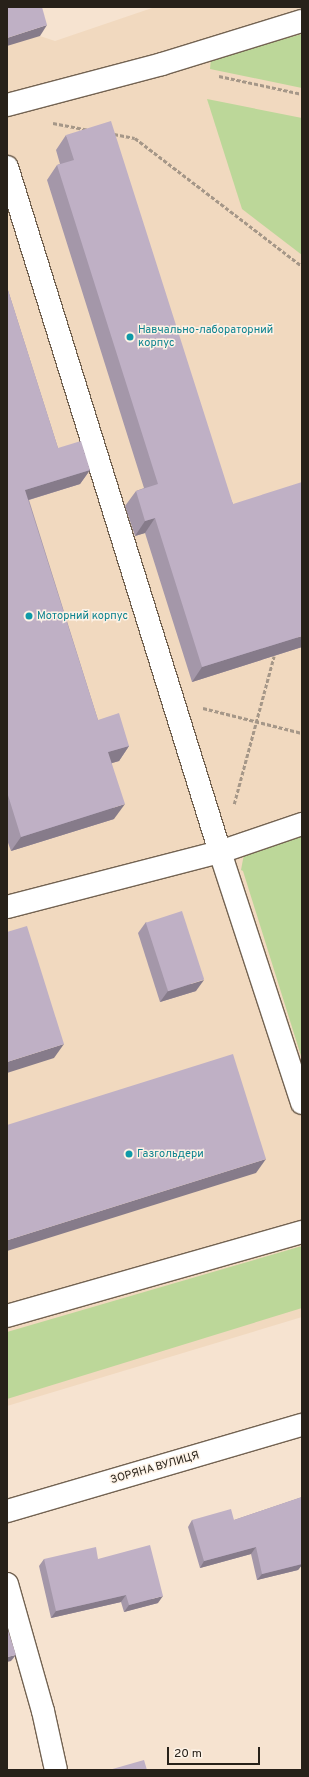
<!DOCTYPE html>
<html>
<head>
<meta charset="utf-8">
<style>
	body { margin:0 }
	#map { position:relative; width:309px; height:1777px; overflow:hidden; background:#f6e3d0; font-family:Overpass,sans-serif }
	div>[style] { position:absolute }
	[style*='--x'] { left:calc(var(--x)*1px); top:calc(var(--y)*1px); width:calc(var(--w)*1px); rotate:calc(var(--a)*1deg) }
	.built>* { inset:0; background:#f1d9bf }
	.green>* { inset:0; background:#bcd799 }
	.path>* { height:2.5px; margin-top:-1.25px; transform-origin:0; background:repeating-linear-gradient(90deg,#a59788 0 4px,transparent 0 6px) }
	.roads { filter:drop-shadow(1px 0 #736352) drop-shadow(-1px 0 #736352) drop-shadow(0 1px #736352) drop-shadow(0 -1px #736352) }
	.minor>* { height:22px; margin:-11px; padding:0 11px; transform-origin:11px; border-radius:11px; background:#fff }
	.wall>* { inset:0; background:#a497a9 }
	.shaded-wall>* { inset:0; background:#867b8a }
	.building>* { inset:0; background:#bfb0c5; transform-origin:0 0 }
	.dots>* { width:11px; height:11px; translate:-50% -50%; box-sizing:border-box; border:2px solid #fdf2e6; border-radius:50% }
	span { translate:-50% -50%; white-space:nowrap; text-align:center; line-height:1.15; -webkit-text-stroke:3px #fdf2e6; paint-order:stroke }
	.culture-label { font-size:11px; color:#0d838f }
	.left { translate:0 -50%; text-align:left }
	.street-label { font-size:11px; color:#272119 }
	.frame { position:absolute; inset:0; border:8px solid #272119; pointer-events:none }
	.scale { position:absolute; left:167px; top:1747px; width:93px; height:18px; box-sizing:border-box; border:2px solid #272119; border-top:0; padding-left:5px; font-size:12px; line-height:14px; white-space:nowrap; color:#272119; -webkit-text-stroke:3px #fdf2e6; paint-order:stroke }
</style>
</head>
<body>
<div id="map">
	<div class="built">
		<div style="clip-path:polygon(7px 7px,40px 36px,55px 41px,155px 7px,302px 7px,302px 1317px,7px 1406px)"></div>
	</div>
	<div class="green">
		<div style="clip-path:polygon(302px 34px,302px 88px,210px 69px,211px 59px)"></div>
		<div style="clip-path:polygon(207px 99px,302px 118px,302px 255px,242px 209px)"></div>
		<div style="clip-path:polygon(302px 833px,302px 1059px,243px 871px,241px 870px,244px 854px)"></div>
		<div style="clip-path:polygon(302px 1246px,302px 1308px,7px 1399px,7px 1332px)"></div>
	</div>
	<div class="path">
		<div style="--x:219;--y:76;--w:85;--a:12.2"></div>
		<div style="--x:53;--y:123;--w:38;--a:11"></div>
		<div style="--x:114;--y:134;--w:21;--a:11"></div>
		<div style="--x:135;--y:138;--w:210;--a:37.5"></div>
		<div style="--x:203;--y:708;--w:102;--a:14.2"></div>
		<div style="--x:234;--y:804;--w:153;--a:-74.9"></div>
	</div>
	<div class="roads">
		<div class="minor">
			<div style="--x:7;--y:105;--w:160;--a:-14.8"></div>
			<div style="--x:162;--y:64;--w:146;--a:-17.1"></div>
			<div style="--x:7;--y:167;--w:717;--a:72.73"></div>
			<div style="--x:220;--y:852;--w:264;--a:71.9"></div>
			<div style="--x:7;--y:907;--w:220;--a:-14.5"></div>
			<div style="--x:220;--y:852;--w:87;--a:-18.9"></div>
			<div style="--x:7;--y:1316;--w:307;--a:-15.9"></div>
			<div style="--x:7;--y:1511;--w:307;--a:-16.3"></div>
			<div style="--x:7;--y:1584;--w:132;--a:74.2"></div>
			<div style="--x:43;--y:1711;--w:60;--a:77.6"></div>
		</div>
	</div>
	<div class="wall">
		<div style="clip-path:polygon(66px 135px,233px 504px,302px 647px,192px 682px,145px 533px,135px 536px,125px 506px,136px 491px,144px 488px,47px 180px,57px 165px,60px 164px,56px 150px)"></div>
		<div style="clip-path:polygon(7px 287px,58px 448px,90px 470px,80px 484px,29px 500px,98px 720px,129px 746px,119px 761px,112px 763px,114px 819px,11px 851px,7px 840px)"></div>
		<div style="clip-path:polygon(146px 922px,196px 991px,160px 1002px,138px 933px)"></div>
		<div style="clip-path:polygon(302px 1497px,302px 1565px,298px 1570px,257px 1580px,251px 1554px,200px 1568px,188px 1527px,192px 1520px,234px 1520px)"></div>
		<div style="clip-path:polygon(44px 1559px,98px 1559px,158px 1603px,124px 1612px,121px 1602px,51px 1618px,39px 1566px)"></div>
	</div>
	<div class="shaded-wall">
		<div style="clip-path:polygon(47px 25px,40px 36px,7px 46px,7px 38px)"></div>
		<div style="clip-path:polygon(90px 470px,80px 484px,15px 504px,25px 490px)"></div>
		<div style="clip-path:polygon(155px 518px,145px 533px,135px 536px,145px 521px)"></div>
		<div style="clip-path:polygon(302px 636px,302px 647px,192px 682px,202px 667px)"></div>
		<div style="clip-path:polygon(129px 746px,119px 761px,98px 767px,108px 752px)"></div>
		<div style="clip-path:polygon(125px 804px,114px 819px,11px 851px,21px 837px)"></div>
		<div style="clip-path:polygon(204px 980px,196px 991px,160px 1002px,168px 991px)"></div>
		<div style="clip-path:polygon(64px 1044px,54px 1058px,7px 1073px,7px 1062px)"></div>
		<div style="clip-path:polygon(266px 1159px,256px 1173px,7px 1251px,7px 1242px,8px 1240px)"></div>
		<div style="clip-path:polygon(256px 1547px,251px 1554px,200px 1568px,204px 1561px)"></div>
		<div style="clip-path:polygon(302px 1564px,302px 1565px,298px 1570px,257px 1580px,262px 1574px)"></div>
		<div style="clip-path:polygon(126px 1595px,121px 1602px,51px 1618px,56px 1611px)"></div>
		<div style="clip-path:polygon(163px 1596px,158px 1603px,124px 1612px,129px 1605px)"></div>
		<div style="clip-path:polygon(16px 1655px,11px 1661px,7px 1662px,7px 1657px)"></div>
	</div>
	<div class="building">
		<div style="clip-path:polygon(7px 7px,42px 7px,47px 25px,7px 38px)"></div>
		<div style="clip-path:polygon(111px 121px,233px 504px,302px 482px,302px 636px,202px 667px,155px 518px,145px 521px,136px 491px,158px 484px,57px 165px,74px 160px,66px 135px)"></div>
		<div style="clip-path:polygon(7px 287px,58px 448px,81px 441px,90px 470px,25px 490px,98px 720px,119px 713px,129px 746px,108px 752px,125px 804px,21px 837px,7px 792px)"></div>
		<div style="left:182px;top:911px;width:72px;height:38px;rotate:72deg"></div>
		<div style="clip-path:polygon(27px 926px,64px 1044px,7px 1062px,7px 932px)"></div>
		<div style="clip-path:polygon(233px 1054px,266px 1159px,8px 1240px,7px 1235px,7px 1125px)"></div>
		<div style="clip-path:polygon(302px 1497px,302px 1555px,301px 1556px,302px 1564px,262px 1574px,256px 1547px,204px 1561px,192px 1520px,231px 1509px,234px 1520px)"></div>
		<div style="clip-path:polygon(150px 1545px,163px 1596px,129px 1605px,126px 1595px,56px 1611px,44px 1559px,96px 1547px,98px 1559px)"></div>
		<div style="clip-path:polygon(7px 1627px,16px 1655px,7px 1657px)"></div>
		<div style="clip-path:polygon(144px 1760px,147px 1770px,109px 1770px)"></div>
	</div>
	<div class="dots">
		<div style="left:130px;top:337px;background:#0f9aa8"></div>
		<div style="left:29px;top:616px;background:#0f9aa8"></div>
		<div style="left:129px;top:1154px;background:#0f9aa8"></div>
	</div>
	<div class="culture-label">
		<span class="left" style="left:138px;top:337px">Навчально-лабораторний<br>корпус</span>
		<span class="left" style="left:37px;top:616px">Моторний корпус</span>
		<span class="left" style="left:137px;top:1154px">Газгольдери</span>
	</div>
	<div class="street-label">
		<span style="left:155px;top:1468px;rotate:-16deg">ЗОРЯНА ВУЛИЦЯ</span>
	</div>
	<div class="frame"></div>
	<div class="scale">20 m</div>
</div>
</body>
</html>
